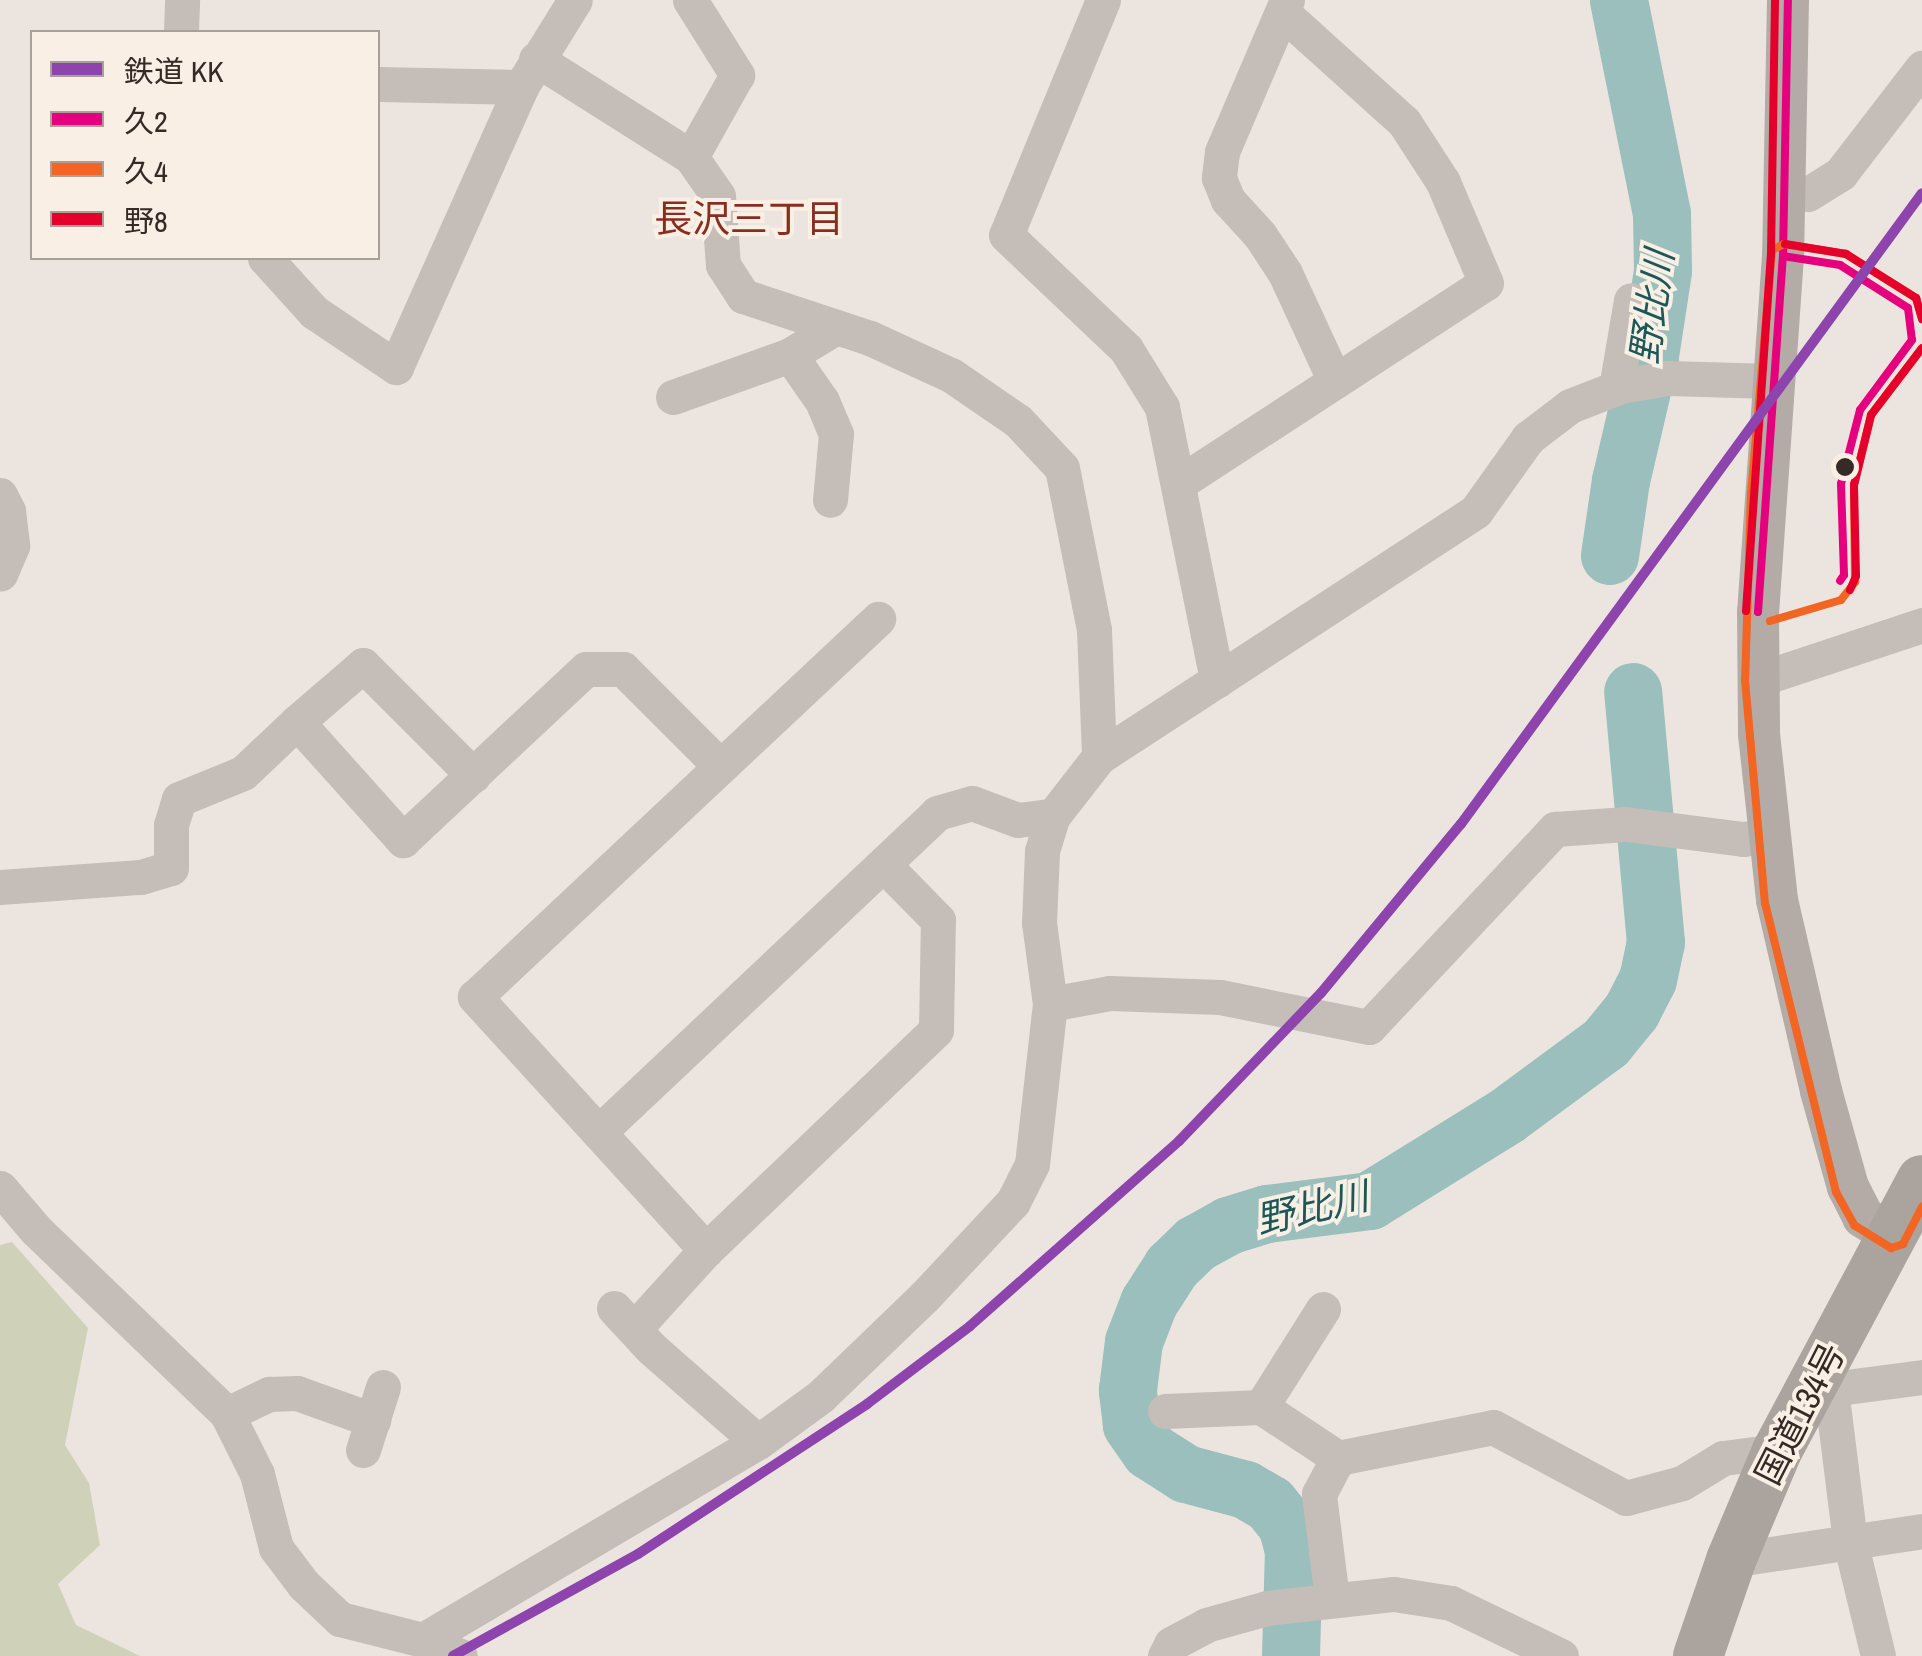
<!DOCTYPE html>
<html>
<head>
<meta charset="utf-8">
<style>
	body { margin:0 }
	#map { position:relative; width:1922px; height:1656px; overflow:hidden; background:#ece5df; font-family:"Archivo Narrow","Noto Sans JP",sans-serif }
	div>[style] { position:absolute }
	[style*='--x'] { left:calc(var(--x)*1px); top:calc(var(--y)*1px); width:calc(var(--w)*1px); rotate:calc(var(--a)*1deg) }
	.green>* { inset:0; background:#cfd1b8 }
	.river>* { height:58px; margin:-29px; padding:0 29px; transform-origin:29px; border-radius:29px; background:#9abfbd }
	.minor>* { height:35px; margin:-17.5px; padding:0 17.5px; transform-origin:17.5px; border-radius:17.5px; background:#c5bdb8 }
	.major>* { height:42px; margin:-21px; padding:0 21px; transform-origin:21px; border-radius:21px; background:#b4aba7 }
	.highway>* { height:50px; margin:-25px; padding:0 25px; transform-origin:25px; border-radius:25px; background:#aba49e }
	.bus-1>* { height:8px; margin:-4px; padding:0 4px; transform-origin:4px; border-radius:4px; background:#e5007d }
	.bus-2>* { height:8px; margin:-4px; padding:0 4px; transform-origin:4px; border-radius:4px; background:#f26522 }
	.bus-3>* { height:8px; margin:-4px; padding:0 4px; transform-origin:4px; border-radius:4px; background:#e4002b }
	.rail-1>* { height:10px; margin:-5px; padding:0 5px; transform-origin:5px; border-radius:5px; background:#8e44ad }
	.dots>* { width:28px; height:28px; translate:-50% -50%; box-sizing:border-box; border:5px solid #faefe5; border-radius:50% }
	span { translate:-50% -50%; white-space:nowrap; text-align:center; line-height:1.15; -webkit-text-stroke:8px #faefe5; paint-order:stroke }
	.street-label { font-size:35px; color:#352a26 }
	.neighbourhood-label { font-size:38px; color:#862f1e }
	.water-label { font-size:38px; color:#1b5857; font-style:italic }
	.legend { position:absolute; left:30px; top:30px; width:350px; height:230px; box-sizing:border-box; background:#faefe5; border:2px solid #aba099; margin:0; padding:12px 18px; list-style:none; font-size:30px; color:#352a26 }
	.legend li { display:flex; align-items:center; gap:20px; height:50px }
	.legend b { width:50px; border:2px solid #aba099 }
</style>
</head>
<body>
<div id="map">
	<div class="green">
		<div style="clip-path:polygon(12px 1242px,88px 1328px,65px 1445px,89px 1483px,100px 1545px,58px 1584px,76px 1625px,140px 1656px,0 1656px,0 1245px)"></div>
	</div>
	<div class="river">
		<div style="--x:1610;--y:556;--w:76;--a:-81.7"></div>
		<div style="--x:1621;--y:481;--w:128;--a:-76.9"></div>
		<div style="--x:1650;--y:356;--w:86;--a:-81.3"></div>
		<div style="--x:1663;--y:271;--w:57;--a:-91"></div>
		<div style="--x:1662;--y:214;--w:218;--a:-101.4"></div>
		<div style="--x:1291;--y:1656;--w:105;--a:-88.4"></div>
		<div style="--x:1294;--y:1551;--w:27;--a:-105"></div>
		<div style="--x:1287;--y:1525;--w:27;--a:-129"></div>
		<div style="--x:1270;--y:1504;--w:28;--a:-150"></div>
		<div style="--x:1246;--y:1490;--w:62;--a:-165.1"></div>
		<div style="--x:1186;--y:1474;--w:43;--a:-147.4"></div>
		<div style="--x:1150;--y:1451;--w:32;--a:-125"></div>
		<div style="--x:1132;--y:1425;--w:35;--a:-97"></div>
		<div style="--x:1128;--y:1390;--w:48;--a:-82.9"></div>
		<div style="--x:1134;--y:1342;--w:42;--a:-69"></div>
		<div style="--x:1149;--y:1303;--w:43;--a:-57.4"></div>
		<div style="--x:1172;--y:1267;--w:33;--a:-44"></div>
		<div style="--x:1196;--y:1244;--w:37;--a:-29"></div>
		<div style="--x:1228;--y:1226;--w:41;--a:-17.1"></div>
		<div style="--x:1267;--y:1214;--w:104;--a:-7.2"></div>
		<div style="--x:1370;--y:1201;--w:161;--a:-31.8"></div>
		<div style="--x:1507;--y:1116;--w:123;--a:-36.4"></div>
		<div style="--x:1606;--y:1043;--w:41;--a:-50.9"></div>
		<div style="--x:1632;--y:1011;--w:35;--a:-63"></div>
		<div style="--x:1648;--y:980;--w:38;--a:-78"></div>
		<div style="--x:1656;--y:943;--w:252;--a:-95.2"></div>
	</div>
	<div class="minor">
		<div style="--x:690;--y:0;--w:89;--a:57.9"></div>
		<div style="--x:737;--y:75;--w:94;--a:119.3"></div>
		<div style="--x:1103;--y:0;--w:254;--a:112.4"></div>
		<div style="--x:1006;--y:235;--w:166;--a:43.5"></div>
		<div style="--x:1126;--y:349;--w:68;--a:58.2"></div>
		<div style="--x:1162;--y:407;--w:279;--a:78.6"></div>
		<div style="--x:1287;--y:0;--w:165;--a:113.2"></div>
		<div style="--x:1222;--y:152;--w:26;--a:97"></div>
		<div style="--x:1219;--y:178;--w:24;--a:68"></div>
		<div style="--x:1228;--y:200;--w:47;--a:47.6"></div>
		<div style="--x:1260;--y:235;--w:45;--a:56.7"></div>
		<div style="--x:1285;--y:273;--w:119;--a:65.2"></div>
		<div style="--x:181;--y:32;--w:32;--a:-88"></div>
		<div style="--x:536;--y:59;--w:183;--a:32.3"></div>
		<div style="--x:691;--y:157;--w:47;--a:55.3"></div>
		<div style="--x:718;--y:196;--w:69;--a:85.9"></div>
		<div style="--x:723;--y:265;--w:37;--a:57"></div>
		<div style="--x:743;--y:296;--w:134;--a:18.3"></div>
		<div style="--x:870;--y:338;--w:89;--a:24.6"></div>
		<div style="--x:951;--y:375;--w:81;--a:34.5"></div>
		<div style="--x:1018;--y:421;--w:64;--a:46.9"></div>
		<div style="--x:1062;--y:468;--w:165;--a:78.8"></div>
		<div style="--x:1094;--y:630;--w:127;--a:87.7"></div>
		<div style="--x:378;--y:84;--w:143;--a:1.2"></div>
		<div style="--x:1786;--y:190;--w:22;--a:10"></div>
		<div style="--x:1808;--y:194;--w:39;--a:-32"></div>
		<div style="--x:1841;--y:173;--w:133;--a:-52.4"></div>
		<div style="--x:265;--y:258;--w:73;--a:47.8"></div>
		<div style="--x:314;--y:312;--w:99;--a:33.9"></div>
		<div style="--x:396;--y:367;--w:307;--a:-65.9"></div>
		<div style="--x:521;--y:87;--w:102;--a:-58.2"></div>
		<div style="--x:790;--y:355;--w:56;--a:55.2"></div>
		<div style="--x:822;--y:401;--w:36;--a:67"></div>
		<div style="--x:836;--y:434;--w:66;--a:95.2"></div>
		<div style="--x:1616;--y:388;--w:89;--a:-80.3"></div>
		<div style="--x:673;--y:397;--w:124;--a:-19.7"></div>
		<div style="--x:790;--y:355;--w:54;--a:-31.3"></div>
		<div style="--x:1179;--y:483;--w:366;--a:-33.1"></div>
		<div style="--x:1486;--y:283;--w:110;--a:-113.1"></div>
		<div style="--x:1443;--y:182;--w:72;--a:-123"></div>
		<div style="--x:1404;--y:122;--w:164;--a:-138"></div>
		<div style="--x:0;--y:495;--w:18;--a:63"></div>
		<div style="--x:8;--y:511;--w:35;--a:83"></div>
		<div style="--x:12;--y:546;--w:30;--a:113"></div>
		<div style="--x:1757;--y:680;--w:174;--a:-18.4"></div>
		<div style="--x:297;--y:722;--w:87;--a:-40.8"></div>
		<div style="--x:363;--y:665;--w:156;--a:45"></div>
		<div style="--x:0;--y:887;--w:141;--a:-4.1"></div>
		<div style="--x:141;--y:877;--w:31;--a:-17"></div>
		<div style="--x:171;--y:868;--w:43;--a:-90"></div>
		<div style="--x:171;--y:825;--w:27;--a:-73"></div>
		<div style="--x:179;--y:799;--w:69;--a:-22.1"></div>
		<div style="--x:243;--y:773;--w:74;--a:-43.4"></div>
		<div style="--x:297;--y:722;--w:159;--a:48.1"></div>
		<div style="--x:403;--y:840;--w:250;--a:-43.1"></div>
		<div style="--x:586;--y:669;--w:37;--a:0"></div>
		<div style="--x:623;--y:669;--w:137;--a:45"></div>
		<div style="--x:1050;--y:1004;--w:61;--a:-10.4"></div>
		<div style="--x:1110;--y:993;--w:110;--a:2.1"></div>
		<div style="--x:1220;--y:997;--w:152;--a:11.4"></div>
		<div style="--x:1369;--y:1027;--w:272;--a:-46.8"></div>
		<div style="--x:1555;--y:829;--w:71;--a:-4"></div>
		<div style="--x:1626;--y:824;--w:118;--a:7.3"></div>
		<div style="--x:1743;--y:839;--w:26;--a:-9"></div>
		<div style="--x:599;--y:1132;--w:465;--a:-43.3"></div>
		<div style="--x:937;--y:813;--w:36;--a:-16"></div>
		<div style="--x:972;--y:803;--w:49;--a:20.3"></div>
		<div style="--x:1018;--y:820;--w:35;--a:-7"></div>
		<div style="--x:0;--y:1188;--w:55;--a:49.4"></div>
		<div style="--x:36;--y:1230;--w:265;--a:43.9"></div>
		<div style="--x:227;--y:1414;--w:67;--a:63.4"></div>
		<div style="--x:257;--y:1474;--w:76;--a:75.6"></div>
		<div style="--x:276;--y:1548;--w:46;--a:52.9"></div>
		<div style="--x:304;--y:1585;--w:50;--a:43.4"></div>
		<div style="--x:340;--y:1619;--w:86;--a:14.2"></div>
		<div style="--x:423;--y:1640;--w:40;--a:23.4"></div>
		<div style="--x:706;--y:1250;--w:343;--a:-132.4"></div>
		<div style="--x:475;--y:997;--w:553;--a:-43.17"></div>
		<div style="--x:614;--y:1308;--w:54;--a:47.2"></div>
		<div style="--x:651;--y:1348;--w:142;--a:41.3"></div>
		<div style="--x:634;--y:1329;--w:107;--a:-47.7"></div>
		<div style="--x:706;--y:1250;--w:318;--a:-43.7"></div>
		<div style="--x:936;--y:1030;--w:110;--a:-89"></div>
		<div style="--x:938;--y:920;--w:78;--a:-134.5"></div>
		<div style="--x:1819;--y:1371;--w:22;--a:56"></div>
		<div style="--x:1831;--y:1389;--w:153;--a:82.9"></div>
		<div style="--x:1850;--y:1541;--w:118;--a:76.3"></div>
		<div style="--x:1831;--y:1389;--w:92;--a:-7.5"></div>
		<div style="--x:1261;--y:1407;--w:116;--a:-57.7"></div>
		<div style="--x:1165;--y:1411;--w:96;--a:-2.4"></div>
		<div style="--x:1261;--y:1407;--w:92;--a:33.5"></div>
		<div style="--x:227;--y:1414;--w:47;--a:-25.5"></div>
		<div style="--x:269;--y:1394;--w:28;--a:-2"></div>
		<div style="--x:297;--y:1393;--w:81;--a:19.6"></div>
		<div style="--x:363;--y:1450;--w:66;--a:-72.4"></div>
		<div style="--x:1731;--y:1560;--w:193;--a:-8.6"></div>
		<div style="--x:1332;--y:1599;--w:106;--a:-97.1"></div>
		<div style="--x:1319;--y:1494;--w:41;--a:-62.2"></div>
		<div style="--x:1338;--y:1458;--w:158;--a:-11.3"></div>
		<div style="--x:1493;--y:1427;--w:151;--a:28.1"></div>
		<div style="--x:1626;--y:1498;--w:58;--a:-15"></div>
		<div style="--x:1682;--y:1483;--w:48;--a:-31.4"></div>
		<div style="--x:1723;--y:1458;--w:54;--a:-7.4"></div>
		<div style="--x:423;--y:1640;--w:389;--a:-30.6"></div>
		<div style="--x:758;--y:1442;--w:78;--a:-36.1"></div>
		<div style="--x:821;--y:1396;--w:143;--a:-43.9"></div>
		<div style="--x:924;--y:1297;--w:130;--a:-46.9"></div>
		<div style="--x:1013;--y:1202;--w:42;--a:-63.4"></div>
		<div style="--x:1032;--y:1164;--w:161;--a:-83.6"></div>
		<div style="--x:1050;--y:1004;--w:82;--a:-97.7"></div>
		<div style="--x:1039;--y:923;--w:72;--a:-87.6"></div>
		<div style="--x:1042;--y:851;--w:37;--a:-73"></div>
		<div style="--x:1053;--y:816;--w:75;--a:-52.1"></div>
		<div style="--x:1099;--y:757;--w:450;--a:-33.1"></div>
		<div style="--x:1476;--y:511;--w:90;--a:-54.5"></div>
		<div style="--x:1528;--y:438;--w:53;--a:-37.3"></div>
		<div style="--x:1570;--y:406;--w:55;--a:-21.4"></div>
		<div style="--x:1621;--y:386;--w:47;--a:-9.9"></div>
		<div style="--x:1667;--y:378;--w:105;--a:1.6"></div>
		<div style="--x:1165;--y:1656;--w:13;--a:-63"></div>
		<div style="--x:1171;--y:1644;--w:40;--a:-28"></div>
		<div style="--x:1206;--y:1625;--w:63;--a:-15.6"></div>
		<div style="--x:1267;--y:1608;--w:128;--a:-6.3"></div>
		<div style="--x:1394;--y:1594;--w:58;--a:9"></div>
		<div style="--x:1451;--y:1603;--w:122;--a:25.7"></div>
	</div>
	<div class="major">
		<div style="--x:1788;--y:0;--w:256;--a:91.1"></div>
		<div style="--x:1783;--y:256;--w:357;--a:94"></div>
		<div style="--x:1758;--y:612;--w:122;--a:89.5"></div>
		<div style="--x:1759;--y:734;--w:167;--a:83.8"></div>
		<div style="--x:1777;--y:900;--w:196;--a:77"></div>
		<div style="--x:1821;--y:1091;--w:100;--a:74.3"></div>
		<div style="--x:1848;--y:1187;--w:34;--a:63"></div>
		<div style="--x:1863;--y:1217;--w:36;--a:32"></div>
	</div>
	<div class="highway">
		<div style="--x:1698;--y:1656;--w:102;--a:-71"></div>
		<div style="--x:1731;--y:1560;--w:118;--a:-67.1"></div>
		<div style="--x:1777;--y:1451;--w:307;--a:-61.9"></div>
	</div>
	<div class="bus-1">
		<div style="--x:1783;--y:256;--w:58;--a:9"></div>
		<div style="--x:1840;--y:265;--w:80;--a:32.3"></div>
		<div style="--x:1908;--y:308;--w:32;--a:83"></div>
		<div style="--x:1912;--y:340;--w:87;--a:126.6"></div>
		<div style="--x:1860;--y:410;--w:76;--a:104.4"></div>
		<div style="--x:1841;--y:484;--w:91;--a:88.1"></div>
		<div style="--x:1844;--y:575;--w:7;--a:124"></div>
		<div style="--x:1758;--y:612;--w:357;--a:-86"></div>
		<div style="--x:1783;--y:256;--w:256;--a:-88.9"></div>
	</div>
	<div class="bus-2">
		<div style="--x:1922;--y:319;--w:22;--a:-106"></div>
		<div style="--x:1916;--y:298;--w:83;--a:-147.8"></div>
		<div style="--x:1846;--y:254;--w:63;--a:-170.8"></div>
		<div style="--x:1784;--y:244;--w:13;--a:153"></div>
		<div style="--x:1772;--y:250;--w:244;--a:94.9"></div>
		<div style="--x:1751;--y:493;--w:187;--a:91.8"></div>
		<div style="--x:1745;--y:680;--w:224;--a:84.9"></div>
		<div style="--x:1765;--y:903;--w:298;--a:76.2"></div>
		<div style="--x:1836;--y:1192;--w:38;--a:61"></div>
		<div style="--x:1854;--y:1225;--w:44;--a:31.9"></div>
		<div style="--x:1891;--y:1248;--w:13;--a:-18"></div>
		<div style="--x:1903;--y:1244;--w:42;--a:-62.8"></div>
		<div style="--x:1770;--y:621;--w:74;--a:-16.5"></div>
		<div style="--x:1841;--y:600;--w:23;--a:-52"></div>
		<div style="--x:1855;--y:582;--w:97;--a:-90.6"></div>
		<div style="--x:1854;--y:485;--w:72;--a:-76.3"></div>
		<div style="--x:1871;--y:415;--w:84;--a:-52.7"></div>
	</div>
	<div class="bus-3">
		<div style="--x:1785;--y:244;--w:62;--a:9.3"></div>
		<div style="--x:1846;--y:254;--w:83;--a:32.2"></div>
		<div style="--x:1916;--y:298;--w:22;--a:74"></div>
		<div style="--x:1850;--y:590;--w:15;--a:-67"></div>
		<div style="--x:1856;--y:576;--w:91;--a:-91.3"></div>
		<div style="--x:1854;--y:485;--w:72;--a:-76.3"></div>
		<div style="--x:1871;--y:415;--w:84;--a:-52.7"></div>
		<div style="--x:1746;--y:611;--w:357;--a:-86"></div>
		<div style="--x:1771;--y:255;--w:255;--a:-89.1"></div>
	</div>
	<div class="rail-1">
		<div style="--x:453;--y:1656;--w:211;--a:-28.9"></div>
		<div style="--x:638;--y:1554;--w:274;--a:-33.2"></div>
		<div style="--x:867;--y:1404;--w:129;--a:-37.1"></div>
		<div style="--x:970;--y:1326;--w:279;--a:-41.5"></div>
		<div style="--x:1179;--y:1141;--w:205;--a:-46.2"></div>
		<div style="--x:1321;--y:993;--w:219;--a:-50.4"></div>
		<div style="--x:1461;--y:824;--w:781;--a:-53.85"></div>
	</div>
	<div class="dots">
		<div style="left:1845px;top:467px;background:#352a26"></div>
	</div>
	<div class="street-label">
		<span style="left:1800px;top:1414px;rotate:-63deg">国道134号</span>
	</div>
	<div class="neighbourhood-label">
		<span style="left:749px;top:219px">長沢三丁目</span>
	</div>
	<div class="water-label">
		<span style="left:1652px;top:307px;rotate:-82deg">野比川</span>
		<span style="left:1312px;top:1208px;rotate:-13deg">野比川</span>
	</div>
	<ul class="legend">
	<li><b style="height:12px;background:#8e44ad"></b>鉄道 KK</li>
	<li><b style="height:12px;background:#e5007d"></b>久2</li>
	<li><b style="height:12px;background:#f26522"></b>久4</li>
	<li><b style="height:12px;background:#e4002b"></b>野8</li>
	</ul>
</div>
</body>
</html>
